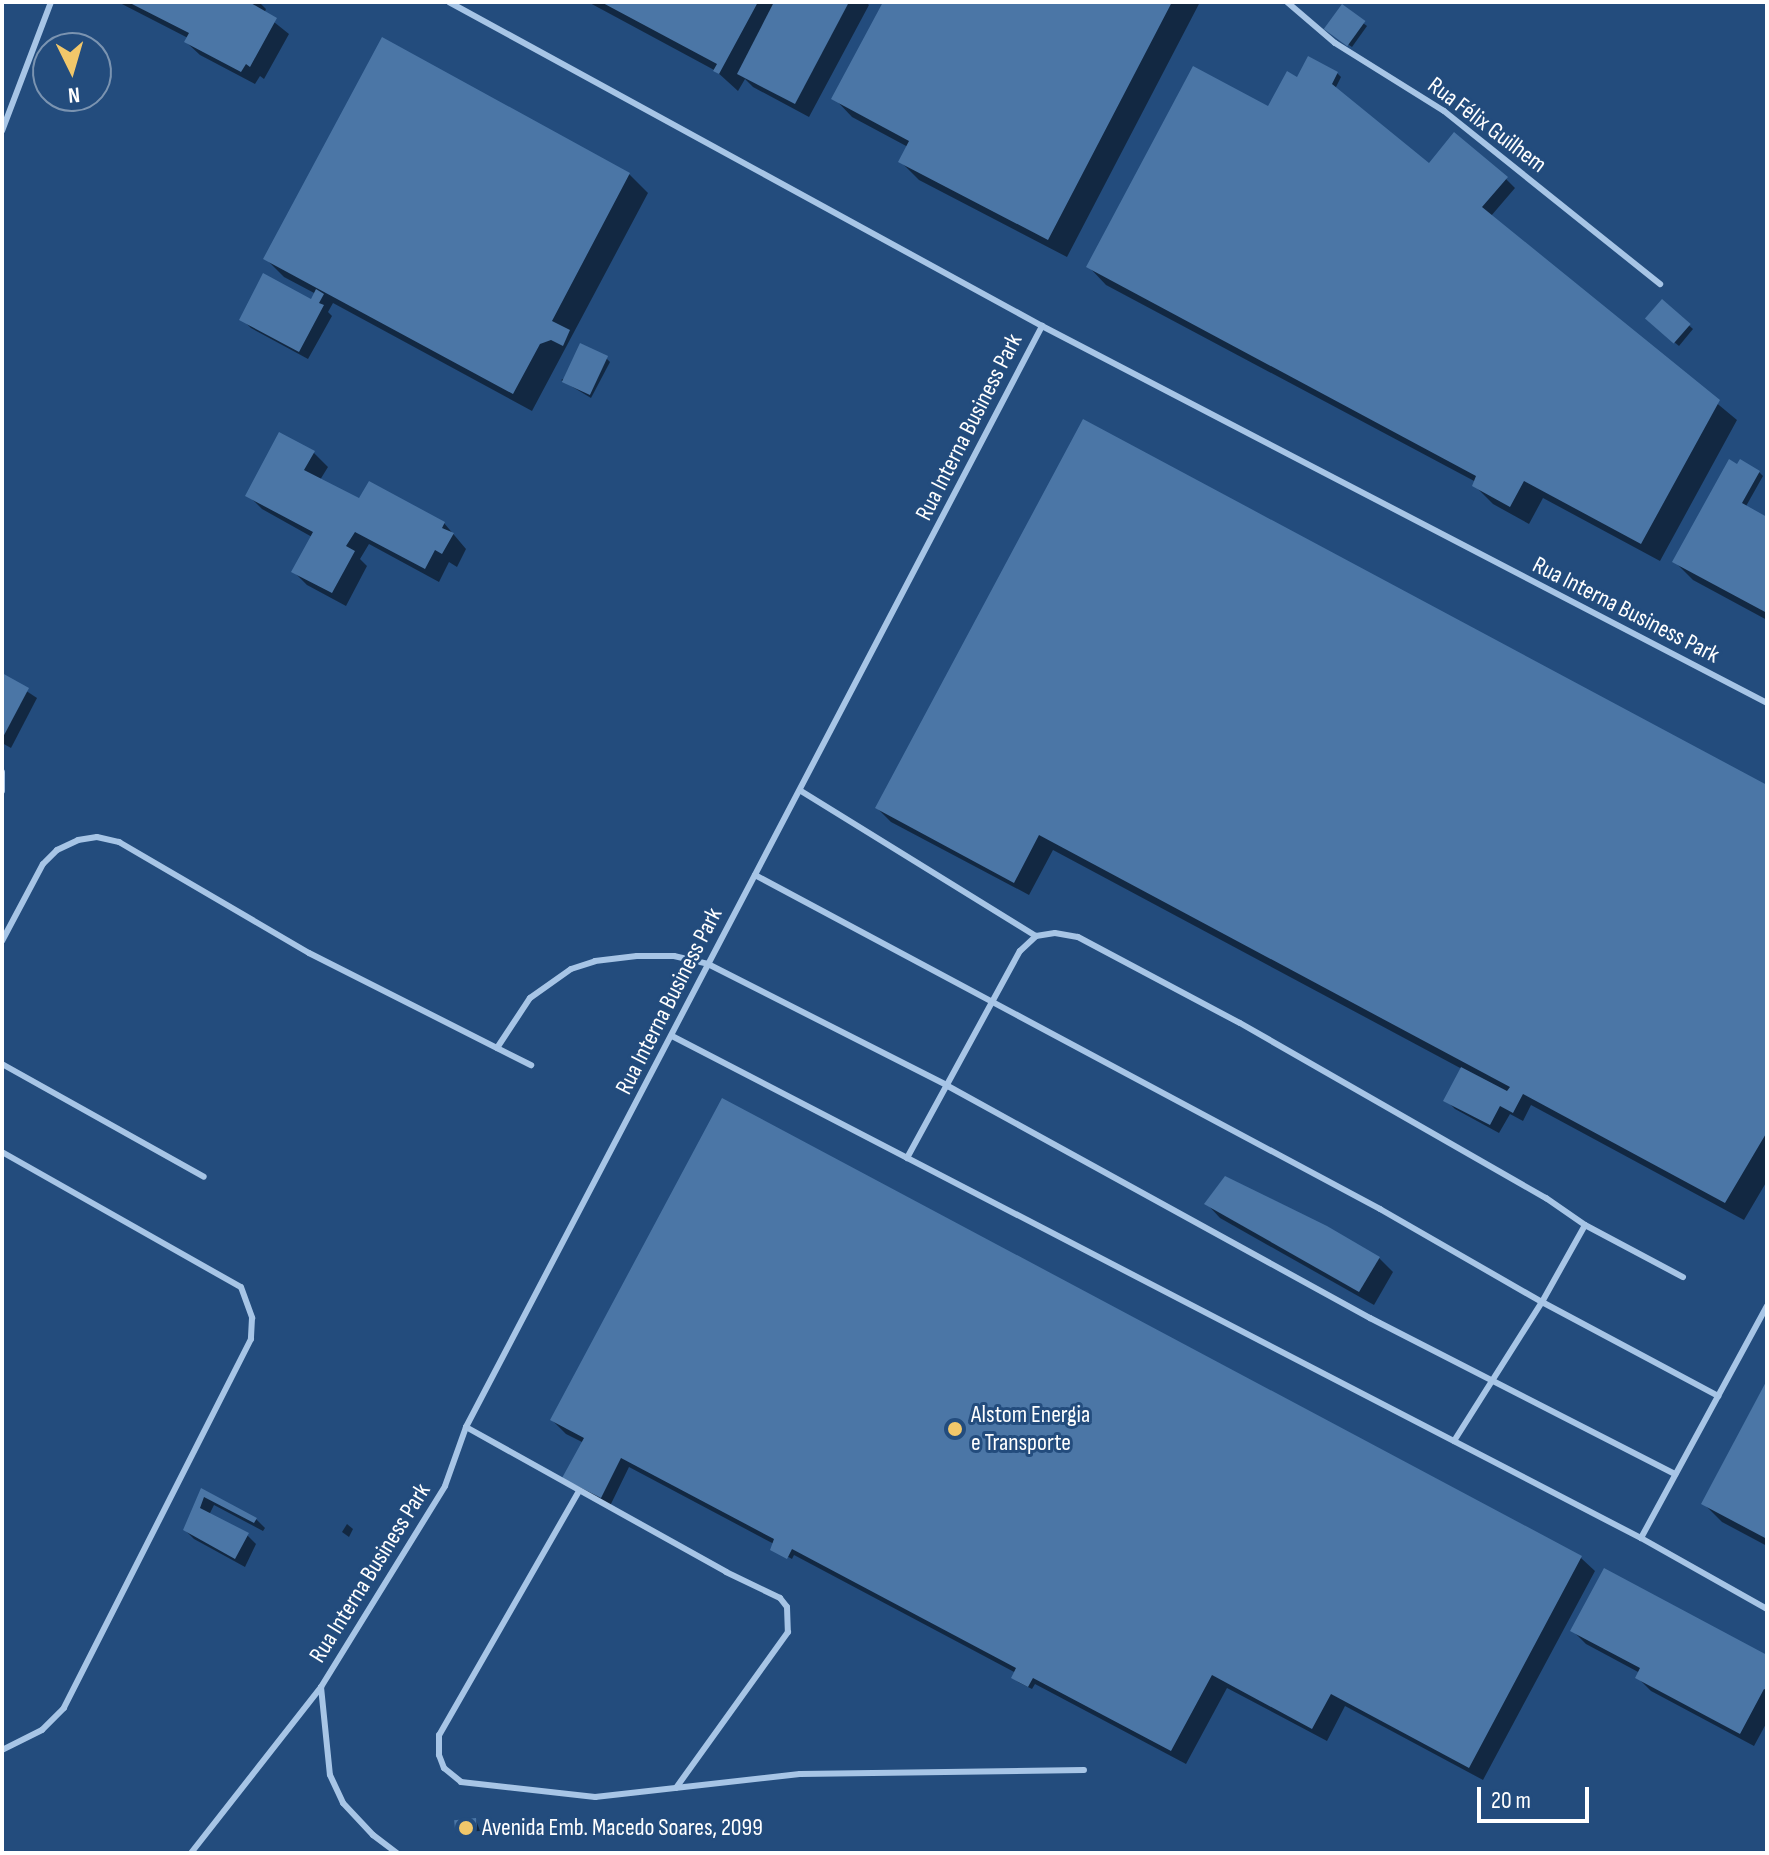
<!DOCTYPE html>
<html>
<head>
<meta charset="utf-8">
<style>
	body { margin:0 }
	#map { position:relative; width:1769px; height:1855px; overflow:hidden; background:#234c7d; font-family:"Sofia Sans Condensed",sans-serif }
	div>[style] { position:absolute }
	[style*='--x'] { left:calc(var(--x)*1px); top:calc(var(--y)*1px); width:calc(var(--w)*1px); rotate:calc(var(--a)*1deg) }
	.shadow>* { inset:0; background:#0007 }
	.building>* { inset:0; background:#4b76a6; transform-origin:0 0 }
	.service>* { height:6px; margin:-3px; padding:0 3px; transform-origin:3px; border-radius:3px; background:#a7c5e6 }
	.dots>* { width:22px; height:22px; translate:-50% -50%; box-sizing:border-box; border:4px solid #234c7d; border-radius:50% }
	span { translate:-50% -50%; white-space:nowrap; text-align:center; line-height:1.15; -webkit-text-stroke:6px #234c7d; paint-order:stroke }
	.street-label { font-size:24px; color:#fff }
	.poi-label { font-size:24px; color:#fff }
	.left { translate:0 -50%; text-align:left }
	.frame { position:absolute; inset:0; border:4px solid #fff; pointer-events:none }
	.north { position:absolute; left:32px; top:32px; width:80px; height:80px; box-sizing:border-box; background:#234c7d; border:2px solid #7b94b1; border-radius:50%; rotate:175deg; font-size:22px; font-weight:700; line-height:32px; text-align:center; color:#fff }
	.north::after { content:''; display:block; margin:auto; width:28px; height:36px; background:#f1c76a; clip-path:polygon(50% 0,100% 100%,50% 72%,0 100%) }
	.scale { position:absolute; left:1477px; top:1787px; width:112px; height:36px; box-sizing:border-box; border:4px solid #fff; border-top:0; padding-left:10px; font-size:24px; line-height:28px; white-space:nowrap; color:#fff; -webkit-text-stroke:6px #234c7d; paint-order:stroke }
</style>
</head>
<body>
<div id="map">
	<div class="shadow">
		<div style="clip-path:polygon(118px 2px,259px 2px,266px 9px,264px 14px,289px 34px,264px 79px,260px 76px,255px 84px,200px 55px,186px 42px,188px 38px)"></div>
		<div style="clip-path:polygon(588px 2px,866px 2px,869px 5px,809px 117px,753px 87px,745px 79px,738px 91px,716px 71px)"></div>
		<div style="clip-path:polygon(885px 2px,1200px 2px,1067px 257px,919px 180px,900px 161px,908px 147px,852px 117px,834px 98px)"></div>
		<div style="clip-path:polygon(1363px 23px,1367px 26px,1352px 47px,1331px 33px)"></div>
		<div style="clip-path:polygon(1337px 73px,1341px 77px,1335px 89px,1429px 166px,1506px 179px,1515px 188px,1491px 216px,1737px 420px,1660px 561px,1543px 498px,1529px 524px,1493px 504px,1474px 485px,1476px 482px,1106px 285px,1088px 266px,1269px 110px,1298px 80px)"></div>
		<div style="clip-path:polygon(629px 174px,648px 193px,532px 411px,333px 303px,328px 312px,332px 316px,308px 359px,251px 328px,242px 319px,312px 301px,316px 294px,284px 277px,265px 258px)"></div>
		<div style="clip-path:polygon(1663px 302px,1693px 329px,1679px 346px,1652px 324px)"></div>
		<div style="clip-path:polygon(606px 358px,610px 362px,591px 398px,561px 380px)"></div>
		<div style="clip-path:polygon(280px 435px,314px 453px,328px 467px,320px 480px,359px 500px,444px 523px,466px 549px,457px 567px,449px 562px,439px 582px,369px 544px,360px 559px,367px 566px,346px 606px,307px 585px,293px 571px,312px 537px,262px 509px,248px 495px)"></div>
		<div style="clip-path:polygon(1759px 472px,1763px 476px,1745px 508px,1767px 519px,1767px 620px,1693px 580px,1675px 562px)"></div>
		<div style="clip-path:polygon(2px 675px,37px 698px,11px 748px,2px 743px)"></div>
		<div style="clip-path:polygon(1767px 787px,1767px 1181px,1744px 1220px,1531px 1105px,1523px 1121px,1510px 1114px,1499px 1133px,1455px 1109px,1446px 1100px,1462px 1069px,1053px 850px,1029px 895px,891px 822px,877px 808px)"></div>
		<div style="clip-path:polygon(1207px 1204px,1379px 1258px,1393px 1272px,1374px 1305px,1220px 1218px)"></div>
		<div style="clip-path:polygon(1767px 1385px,1767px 1546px,1722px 1522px,1704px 1504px)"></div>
		<div style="clip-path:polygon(552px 1420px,1581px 1558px,1595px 1571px,1483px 1780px,1345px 1706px,1327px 1741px,1227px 1688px,1186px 1764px,1035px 1684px,1032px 1689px,1018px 1682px,1014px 1678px,1016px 1673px,794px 1555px,792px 1559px,774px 1549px,774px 1544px,629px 1467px,610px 1506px,573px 1487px,584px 1443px,566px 1434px)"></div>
		<div style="clip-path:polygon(202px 1490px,256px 1519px,265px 1528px,263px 1531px,214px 1505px,209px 1515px,247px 1535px,256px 1544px,245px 1567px,194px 1539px,185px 1530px)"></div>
		<div style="clip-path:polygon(347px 1524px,353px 1529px,349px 1537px,342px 1532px)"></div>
		<div style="clip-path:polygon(1572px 1630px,1767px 1657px,1767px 1722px,1754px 1746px,1651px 1691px,1637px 1677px,1640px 1673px,1586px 1644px)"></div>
		<div style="clip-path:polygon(476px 1820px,480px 1831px,461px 1832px,457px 1828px)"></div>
	</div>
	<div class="building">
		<div style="clip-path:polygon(128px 2px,249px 2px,277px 18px,250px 67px,246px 64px,241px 72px,184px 42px,189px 33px)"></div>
		<div style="clip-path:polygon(601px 2px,758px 2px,719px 74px,713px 71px,717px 64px)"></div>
		<div style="clip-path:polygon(774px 2px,849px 2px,795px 104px,737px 74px)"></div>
		<div style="clip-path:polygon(883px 2px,1172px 2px,1048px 240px,898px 162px,909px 141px,831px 99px)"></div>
		<div style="left:1342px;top:4px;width:29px;height:31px;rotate:36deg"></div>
		<div style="clip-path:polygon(382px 37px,630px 173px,552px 321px,570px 330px,563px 346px,551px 340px,540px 344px,513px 394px,263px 259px)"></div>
		<div style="clip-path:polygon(1308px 56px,1338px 72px,1332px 84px,1429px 163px,1454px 132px,1508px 177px,1482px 207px,1720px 400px,1641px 544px,1524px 481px,1510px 507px,1472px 486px,1476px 476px,1086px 267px,1193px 66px,1268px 106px,1287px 71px,1297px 77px)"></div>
		<div style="clip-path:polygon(263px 273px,311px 299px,316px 289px,324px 294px,319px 303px,324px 305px,299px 352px,239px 320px)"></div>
		<div style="left:1662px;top:299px;width:38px;height:26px;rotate:41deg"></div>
		<div style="left:580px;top:343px;width:31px;height:43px;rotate:25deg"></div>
		<div style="clip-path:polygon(1083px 419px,1767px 785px,1767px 1132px,1725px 1203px,1523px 1094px,1513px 1113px,1500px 1106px,1490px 1125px,1443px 1101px,1461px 1067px,1507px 1091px,1510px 1087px,1039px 835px,1014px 883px,875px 808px)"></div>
		<div style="clip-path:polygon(279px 432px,315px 451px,304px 470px,359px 498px,369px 481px,445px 522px,442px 528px,454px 533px,442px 554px,435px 550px,425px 569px,355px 532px,346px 546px,355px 551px,332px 593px,291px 572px,313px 532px,245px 496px)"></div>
		<div style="clip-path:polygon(1729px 459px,1737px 464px,1740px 459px,1760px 471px,1742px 503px,1767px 517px,1767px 613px,1672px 562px)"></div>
		<div style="clip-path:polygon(2px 673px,29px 688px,2px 739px)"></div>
		<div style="clip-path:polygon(722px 1098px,1582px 1556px,1469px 1768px,1331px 1694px,1312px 1729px,1212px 1675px,1171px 1751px,1033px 1678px,1028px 1687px,1011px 1678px,1016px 1668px,792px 1549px,787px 1559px,770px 1550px,774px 1539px,621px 1458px,601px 1498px,562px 1478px,584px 1438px,550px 1420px)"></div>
		<div style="clip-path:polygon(1225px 1176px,1327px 1226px,1380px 1257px,1359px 1292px,1204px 1204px)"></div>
		<div style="clip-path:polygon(1767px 1380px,1767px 1539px,1701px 1504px)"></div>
		<div style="clip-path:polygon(201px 1488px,257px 1518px,254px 1523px,204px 1497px,200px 1508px,249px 1533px,235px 1559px,183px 1530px)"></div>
		<div style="clip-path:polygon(1604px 1568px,1767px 1655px,1767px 1690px,1764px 1689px,1740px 1734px,1635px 1678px,1640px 1668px,1570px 1631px)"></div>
		<div style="left:476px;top:1818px;width:9px;height:22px;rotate:84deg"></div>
	</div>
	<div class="service">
		<div style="--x:449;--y:2;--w:676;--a:28.65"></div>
		<div style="--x:1042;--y:326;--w:817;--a:27.47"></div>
		<div style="--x:1287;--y:2;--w:63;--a:40.5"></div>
		<div style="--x:1335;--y:43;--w:128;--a:32"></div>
		<div style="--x:1444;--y:111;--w:277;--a:38.7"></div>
		<div style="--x:2;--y:131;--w:138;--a:-69.2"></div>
		<div style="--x:2;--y:772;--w:19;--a:90"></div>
		<div style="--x:801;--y:791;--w:276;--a:31.7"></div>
		<div style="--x:755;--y:875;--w:709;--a:28.12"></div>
		<div style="--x:1380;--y:1209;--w:187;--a:29.9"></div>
		<div style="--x:1542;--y:1302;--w:200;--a:28.1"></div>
		<div style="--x:2;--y:941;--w:87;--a:-62"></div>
		<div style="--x:43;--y:864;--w:20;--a:-45"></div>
		<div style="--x:57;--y:850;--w:23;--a:-25"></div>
		<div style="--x:78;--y:840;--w:19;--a:-9"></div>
		<div style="--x:97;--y:837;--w:23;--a:13"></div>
		<div style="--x:119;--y:842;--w:220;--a:30.3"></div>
		<div style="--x:309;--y:953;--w:249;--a:26.8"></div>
		<div style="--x:672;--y:1036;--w:1091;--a:27.39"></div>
		<div style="--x:1641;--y:1538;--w:145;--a:29.4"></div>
		<div style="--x:497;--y:1048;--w:60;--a:-56.6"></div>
		<div style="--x:530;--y:998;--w:50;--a:-35.3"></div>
		<div style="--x:571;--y:969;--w:25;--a:-18"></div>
		<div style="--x:595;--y:961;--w:42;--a:-6.8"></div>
		<div style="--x:637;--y:956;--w:37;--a:0"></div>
		<div style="--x:674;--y:956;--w:35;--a:13"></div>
		<div style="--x:708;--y:964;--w:267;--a:26.9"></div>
		<div style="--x:946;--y:1085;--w:484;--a:28.8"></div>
		<div style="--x:1370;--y:1318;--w:343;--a:27.1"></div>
		<div style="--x:2;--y:1064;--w:231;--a:29.2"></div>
		<div style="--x:2;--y:1152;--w:274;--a:29.5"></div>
		<div style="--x:241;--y:1287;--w:33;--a:70"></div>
		<div style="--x:252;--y:1318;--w:21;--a:93"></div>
		<div style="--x:251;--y:1339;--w:414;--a:116.9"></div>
		<div style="--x:64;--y:1708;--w:31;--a:135"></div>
		<div style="--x:42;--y:1730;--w:45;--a:153.4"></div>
		<div style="--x:907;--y:1158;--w:236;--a:-61.4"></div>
		<div style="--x:1020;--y:951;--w:22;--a:-43"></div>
		<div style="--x:1036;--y:936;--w:19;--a:-9"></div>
		<div style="--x:1055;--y:933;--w:23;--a:10"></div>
		<div style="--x:1078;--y:937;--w:183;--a:28"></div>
		<div style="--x:1240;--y:1023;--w:353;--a:29.8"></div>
		<div style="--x:1546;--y:1198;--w:47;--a:34.7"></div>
		<div style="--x:1585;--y:1225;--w:111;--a:28"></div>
		<div style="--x:466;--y:1427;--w:298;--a:29.1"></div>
		<div style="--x:726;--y:1572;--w:60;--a:25.7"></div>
		<div style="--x:780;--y:1598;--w:11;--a:52"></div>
		<div style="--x:787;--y:1607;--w:25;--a:88"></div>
		<div style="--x:788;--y:1632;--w:192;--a:125.7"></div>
		<div style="--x:1454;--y:1441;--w:165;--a:-57.7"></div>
		<div style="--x:1542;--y:1302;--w:88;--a:-60.8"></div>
		<div style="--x:579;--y:1491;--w:281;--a:119.8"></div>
		<div style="--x:439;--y:1735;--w:20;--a:90"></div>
		<div style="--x:439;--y:1755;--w:14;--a:69"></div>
		<div style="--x:444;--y:1768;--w:22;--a:39"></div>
		<div style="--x:461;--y:1782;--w:135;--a:6.4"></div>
		<div style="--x:595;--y:1797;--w:206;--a:-6.4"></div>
		<div style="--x:800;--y:1774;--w:284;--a:-0.8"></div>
		<div style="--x:1641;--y:1538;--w:264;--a:-61.5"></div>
		<div style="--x:321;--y:1687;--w:88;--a:84.2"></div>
		<div style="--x:330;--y:1775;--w:31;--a:65"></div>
		<div style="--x:343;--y:1803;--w:44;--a:46.8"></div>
		<div style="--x:373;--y:1835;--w:30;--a:37"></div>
		<div style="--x:191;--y:1853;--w:211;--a:-51.9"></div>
		<div style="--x:321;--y:1687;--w:236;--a:-58.3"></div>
		<div style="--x:445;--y:1486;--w:63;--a:-70.4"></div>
		<div style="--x:466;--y:1427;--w:1243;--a:-62.38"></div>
	</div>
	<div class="dots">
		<div style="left:955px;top:1429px;background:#f1c76a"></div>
		<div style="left:466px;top:1828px;background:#f1c76a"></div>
	</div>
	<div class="street-label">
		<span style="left:1487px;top:125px;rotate:37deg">Rua Félix Guilhem</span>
		<span style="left:969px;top:427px;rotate:-63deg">Rua Interna Business Park</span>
		<span style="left:1626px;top:610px;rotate:27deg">Rua Interna Business Park</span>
		<span style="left:669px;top:1001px;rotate:-63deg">Rua Interna Business Park</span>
		<span style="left:370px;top:1573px;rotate:-58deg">Rua Interna Business Park</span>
	</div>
	<div class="poi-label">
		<span class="left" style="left:971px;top:1429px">Alstom Energia<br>e Transporte</span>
		<span class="left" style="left:482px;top:1828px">Avenida Emb. Macedo Soares, 2099</span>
	</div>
	<div class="frame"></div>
	<div class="north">N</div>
	<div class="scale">20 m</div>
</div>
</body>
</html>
